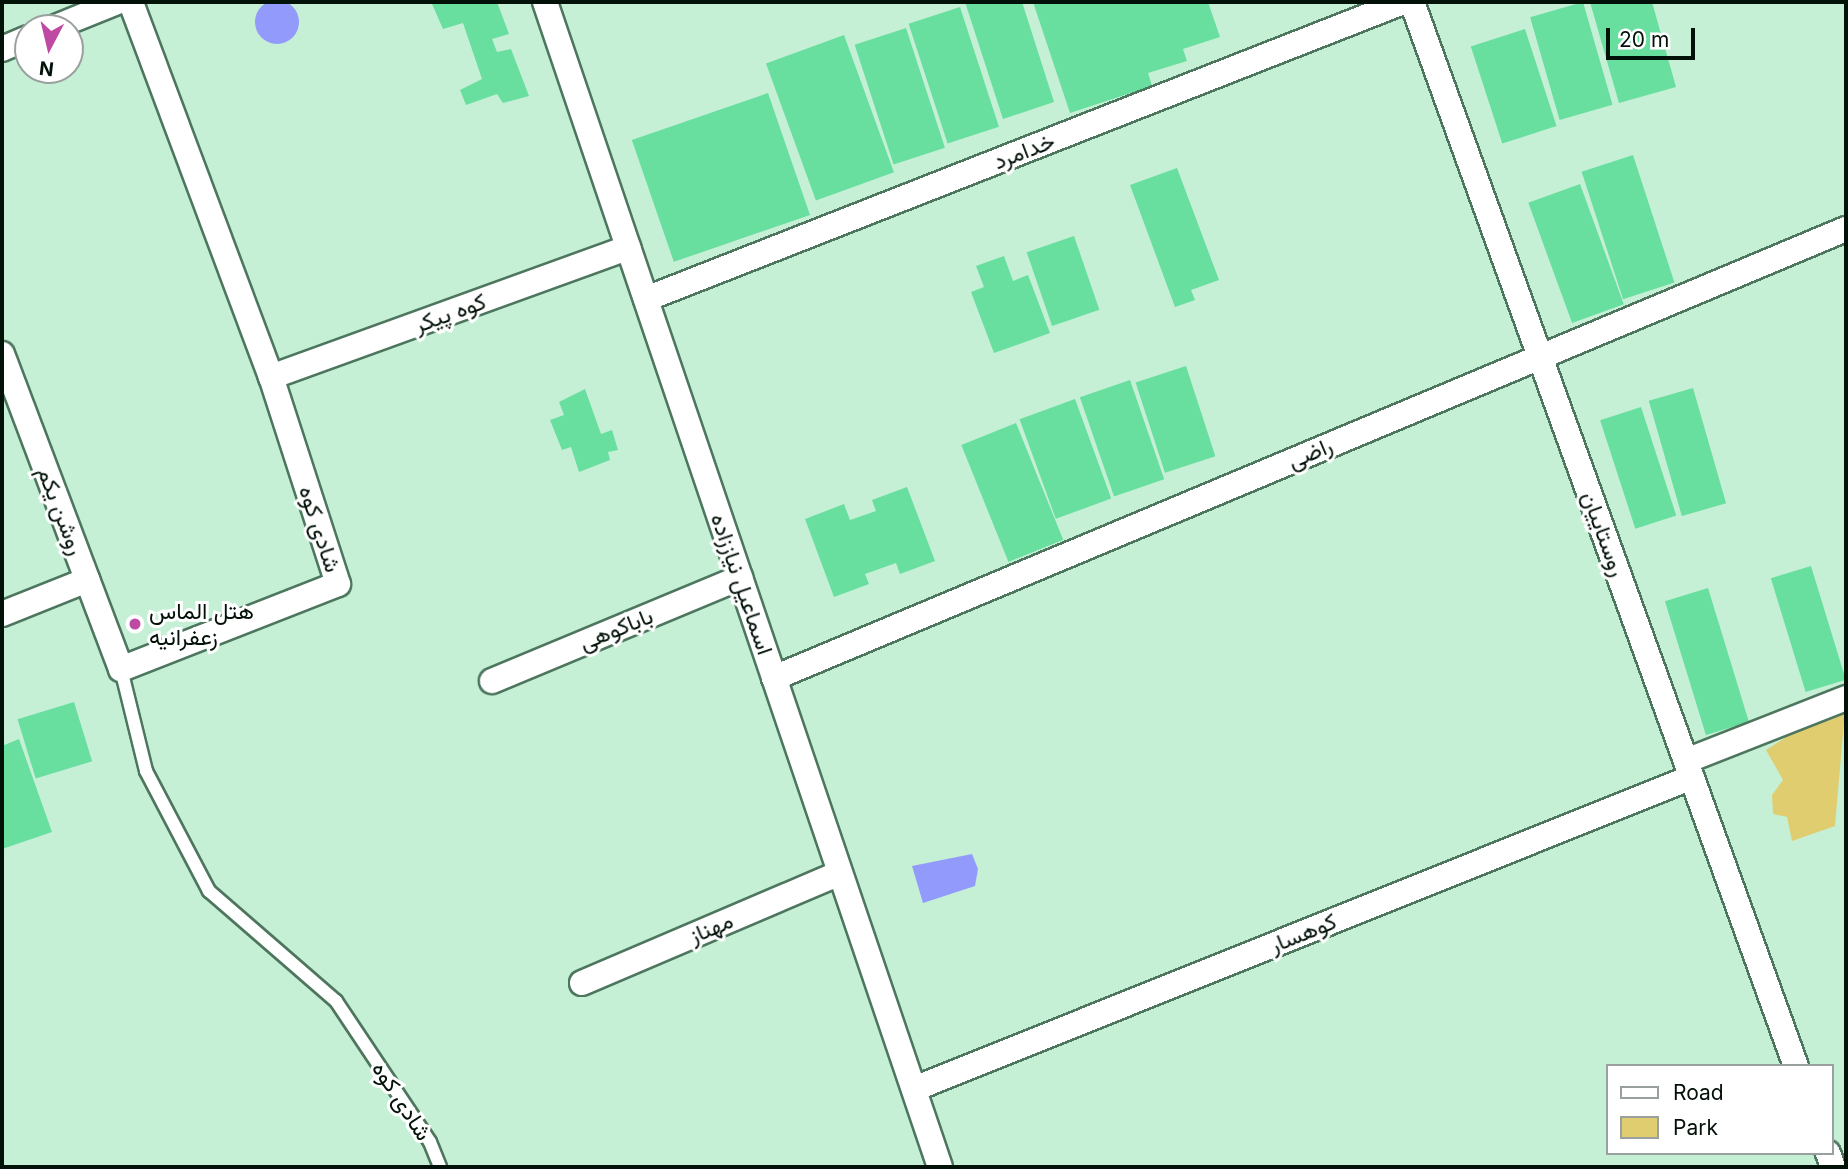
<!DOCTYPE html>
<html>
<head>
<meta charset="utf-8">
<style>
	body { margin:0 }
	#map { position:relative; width:1848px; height:1169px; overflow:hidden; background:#c5f0d6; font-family:Inter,Vazirmatn,sans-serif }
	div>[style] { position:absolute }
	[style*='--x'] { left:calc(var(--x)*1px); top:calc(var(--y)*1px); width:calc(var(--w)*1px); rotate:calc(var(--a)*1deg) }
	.green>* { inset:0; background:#e0cd70 }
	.water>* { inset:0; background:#929bfc }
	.round { border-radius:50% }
	.building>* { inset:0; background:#68de9f; transform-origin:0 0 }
	.roads { filter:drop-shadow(2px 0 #4e765f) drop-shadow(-2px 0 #4e765f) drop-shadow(0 2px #4e765f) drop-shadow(0 -2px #4e765f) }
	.service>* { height:12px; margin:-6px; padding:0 6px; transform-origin:6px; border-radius:6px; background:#fff }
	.minor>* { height:24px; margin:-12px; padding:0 12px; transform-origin:12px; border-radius:12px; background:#fff }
	.dots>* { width:19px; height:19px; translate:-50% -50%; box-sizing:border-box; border:4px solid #fff; border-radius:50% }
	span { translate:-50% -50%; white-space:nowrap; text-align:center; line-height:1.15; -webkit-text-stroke:6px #fff; paint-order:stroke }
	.street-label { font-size:23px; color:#031209 }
	.poi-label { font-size:23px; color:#031209 }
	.left { translate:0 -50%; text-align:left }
	.frame { position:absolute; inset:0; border:4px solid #031209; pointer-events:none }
	.legend { position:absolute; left:1606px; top:1064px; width:228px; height:91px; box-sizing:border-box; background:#fff; border:2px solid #9aa09d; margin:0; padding:9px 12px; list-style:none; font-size:21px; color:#031209 }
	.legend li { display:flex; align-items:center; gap:14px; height:35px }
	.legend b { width:35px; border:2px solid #9aa09d }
	.north { position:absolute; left:14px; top:14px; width:70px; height:70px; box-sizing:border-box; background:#fff; border:2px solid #9aa09d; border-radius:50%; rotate:187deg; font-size:19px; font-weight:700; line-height:28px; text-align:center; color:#031209 }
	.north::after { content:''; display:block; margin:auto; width:24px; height:32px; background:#be4aa3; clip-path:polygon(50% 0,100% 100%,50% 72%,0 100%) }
	.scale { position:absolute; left:1606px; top:28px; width:89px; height:32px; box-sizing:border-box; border:4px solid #031209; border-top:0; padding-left:9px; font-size:21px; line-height:24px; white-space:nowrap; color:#031209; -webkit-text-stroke:5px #fff; paint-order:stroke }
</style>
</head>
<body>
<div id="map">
	<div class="green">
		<div style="clip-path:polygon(1846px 699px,1835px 826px,1792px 841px,1787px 817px,1773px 814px,1772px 795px,1783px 780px,1766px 750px)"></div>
	</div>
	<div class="water">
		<div class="round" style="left:255px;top:0;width:44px;height:44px"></div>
		<div style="clip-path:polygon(972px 854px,978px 869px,975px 886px,923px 903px,912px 866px)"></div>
	</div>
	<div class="building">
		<div style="clip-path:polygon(497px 2px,509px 34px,492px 39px,497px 52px,511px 49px,529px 96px,503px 103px,497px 94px,466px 105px,460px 90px,482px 79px,463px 23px,443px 29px,432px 4px)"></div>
		<div style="clip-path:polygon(965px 2px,1022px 2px,1054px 102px,1003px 119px)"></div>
		<div style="clip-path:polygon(1033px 2px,1208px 2px,1220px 37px,1183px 49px,1187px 61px,1148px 73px,1152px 86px,1070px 113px)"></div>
		<div style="left:1583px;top:2px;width:107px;height:55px;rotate:74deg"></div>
		<div style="clip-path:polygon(1590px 2px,1652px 2px,1676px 87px,1619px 103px)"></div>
		<div style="left:960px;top:7px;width:126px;height:54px;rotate:72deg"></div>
		<div style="left:906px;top:28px;width:126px;height:54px;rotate:72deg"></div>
		<div style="left:1525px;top:29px;width:102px;height:57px;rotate:72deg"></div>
		<div style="left:844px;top:35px;width:146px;height:83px;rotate:70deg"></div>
		<div style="left:768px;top:93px;width:129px;height:144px;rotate:71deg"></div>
		<div style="left:1633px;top:155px;width:134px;height:54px;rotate:72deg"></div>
		<div style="clip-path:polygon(1177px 168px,1219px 280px,1191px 290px,1195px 300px,1175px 307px,1130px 185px)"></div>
		<div style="left:1580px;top:184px;width:128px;height:55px;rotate:70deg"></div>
		<div style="left:1074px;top:236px;width:78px;height:50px;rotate:71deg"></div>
		<div style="clip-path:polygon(1004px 256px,1013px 281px,1028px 275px,1050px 333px,994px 353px,971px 292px,984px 287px,976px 266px)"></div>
		<div style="left:1186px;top:366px;width:95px;height:53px;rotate:72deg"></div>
		<div style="left:1130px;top:380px;width:105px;height:53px;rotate:71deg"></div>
		<div style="left:1693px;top:388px;width:120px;height:46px;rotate:74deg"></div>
		<div style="clip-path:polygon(585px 389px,601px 434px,612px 430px,618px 450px,608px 452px,610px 460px,579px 472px,571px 447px,562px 450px,550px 420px,564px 415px,559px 402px)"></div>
		<div style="left:1075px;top:399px;width:106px;height:59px;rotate:70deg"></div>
		<div style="left:1641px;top:407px;width:114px;height:43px;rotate:72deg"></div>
		<div style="left:1016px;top:423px;width:126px;height:59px;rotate:68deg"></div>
		<div style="clip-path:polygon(907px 487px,935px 561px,900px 574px,896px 563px,865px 574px,869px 584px,834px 597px,805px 519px,844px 504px,850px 520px,876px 511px,872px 500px)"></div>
		<div style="left:1811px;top:566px;width:119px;height:42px;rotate:73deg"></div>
		<div style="left:1708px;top:588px;width:140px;height:45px;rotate:73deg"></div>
		<div style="left:74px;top:702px;width:62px;height:59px;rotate:73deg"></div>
		<div style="clip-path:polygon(19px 739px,52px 832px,2px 849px,2px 746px)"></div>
	</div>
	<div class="roads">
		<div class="service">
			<div style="--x:121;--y:669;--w:105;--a:76.2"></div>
			<div style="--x:146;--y:771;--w:136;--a:62.3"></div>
			<div style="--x:209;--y:891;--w:168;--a:40.9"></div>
			<div style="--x:336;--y:1001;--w:169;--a:56.3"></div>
			<div style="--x:430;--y:1142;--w:27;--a:68"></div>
		</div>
		<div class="minor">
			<div style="--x:545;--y:2;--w:1230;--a:71.27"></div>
			<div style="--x:1412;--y:2;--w:1131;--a:70.16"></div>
			<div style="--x:53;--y:28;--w:69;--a:-22.1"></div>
			<div style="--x:2;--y:49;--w:28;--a:-23"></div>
			<div style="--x:646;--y:299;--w:813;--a:-21.42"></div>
			<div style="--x:2;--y:354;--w:337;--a:69.3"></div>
			<div style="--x:121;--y:669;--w:233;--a:-21.4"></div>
			<div style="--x:338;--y:584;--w:218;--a:-107.9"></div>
			<div style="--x:271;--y:377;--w:400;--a:-110.5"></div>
			<div style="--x:271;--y:377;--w:380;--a:-19.9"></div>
			<div style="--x:2;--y:614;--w:92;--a:-21.8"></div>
			<div style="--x:774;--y:678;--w:1162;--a:-22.73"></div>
			<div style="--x:492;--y:681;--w:269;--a:-22.6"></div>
			<div style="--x:1686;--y:761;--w:172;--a:-21.5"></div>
			<div style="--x:582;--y:983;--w:280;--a:-23.1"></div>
			<div style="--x:914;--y:1089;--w:838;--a:-21.85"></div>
			<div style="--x:1828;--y:1153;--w:15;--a:70"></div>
		</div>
	</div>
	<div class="dots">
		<div style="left:135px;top:624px;background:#be4aa3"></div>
	</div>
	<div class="street-label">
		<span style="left:1024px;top:151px;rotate:-21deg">خدامرد</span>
		<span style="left:450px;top:313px;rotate:-20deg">کوه پیکر</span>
		<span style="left:1310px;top:453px;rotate:-23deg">راضی</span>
		<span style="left:61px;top:511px;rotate:69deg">روشن یکم</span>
		<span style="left:320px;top:529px;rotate:72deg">شادی کوه</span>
		<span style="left:1604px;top:534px;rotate:70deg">روستاییان</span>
		<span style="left:742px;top:584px;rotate:71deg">اسماعیل نیاززاده</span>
		<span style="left:616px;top:629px;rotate:-22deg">باباکوهی</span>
		<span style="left:711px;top:928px;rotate:-23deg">مهناز</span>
		<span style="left:1303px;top:933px;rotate:-22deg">کوهسار</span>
		<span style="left:402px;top:1101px;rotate:57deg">شادی کوه</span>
	</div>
	<div class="poi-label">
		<span class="left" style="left:149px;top:624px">هتل الماس<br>زعفرانیه</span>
	</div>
	<div class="frame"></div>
	<ul class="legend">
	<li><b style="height:9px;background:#fff"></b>Road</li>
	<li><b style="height:19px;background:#e0cd70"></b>Park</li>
	</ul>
	<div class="north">N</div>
	<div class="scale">20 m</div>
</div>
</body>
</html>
